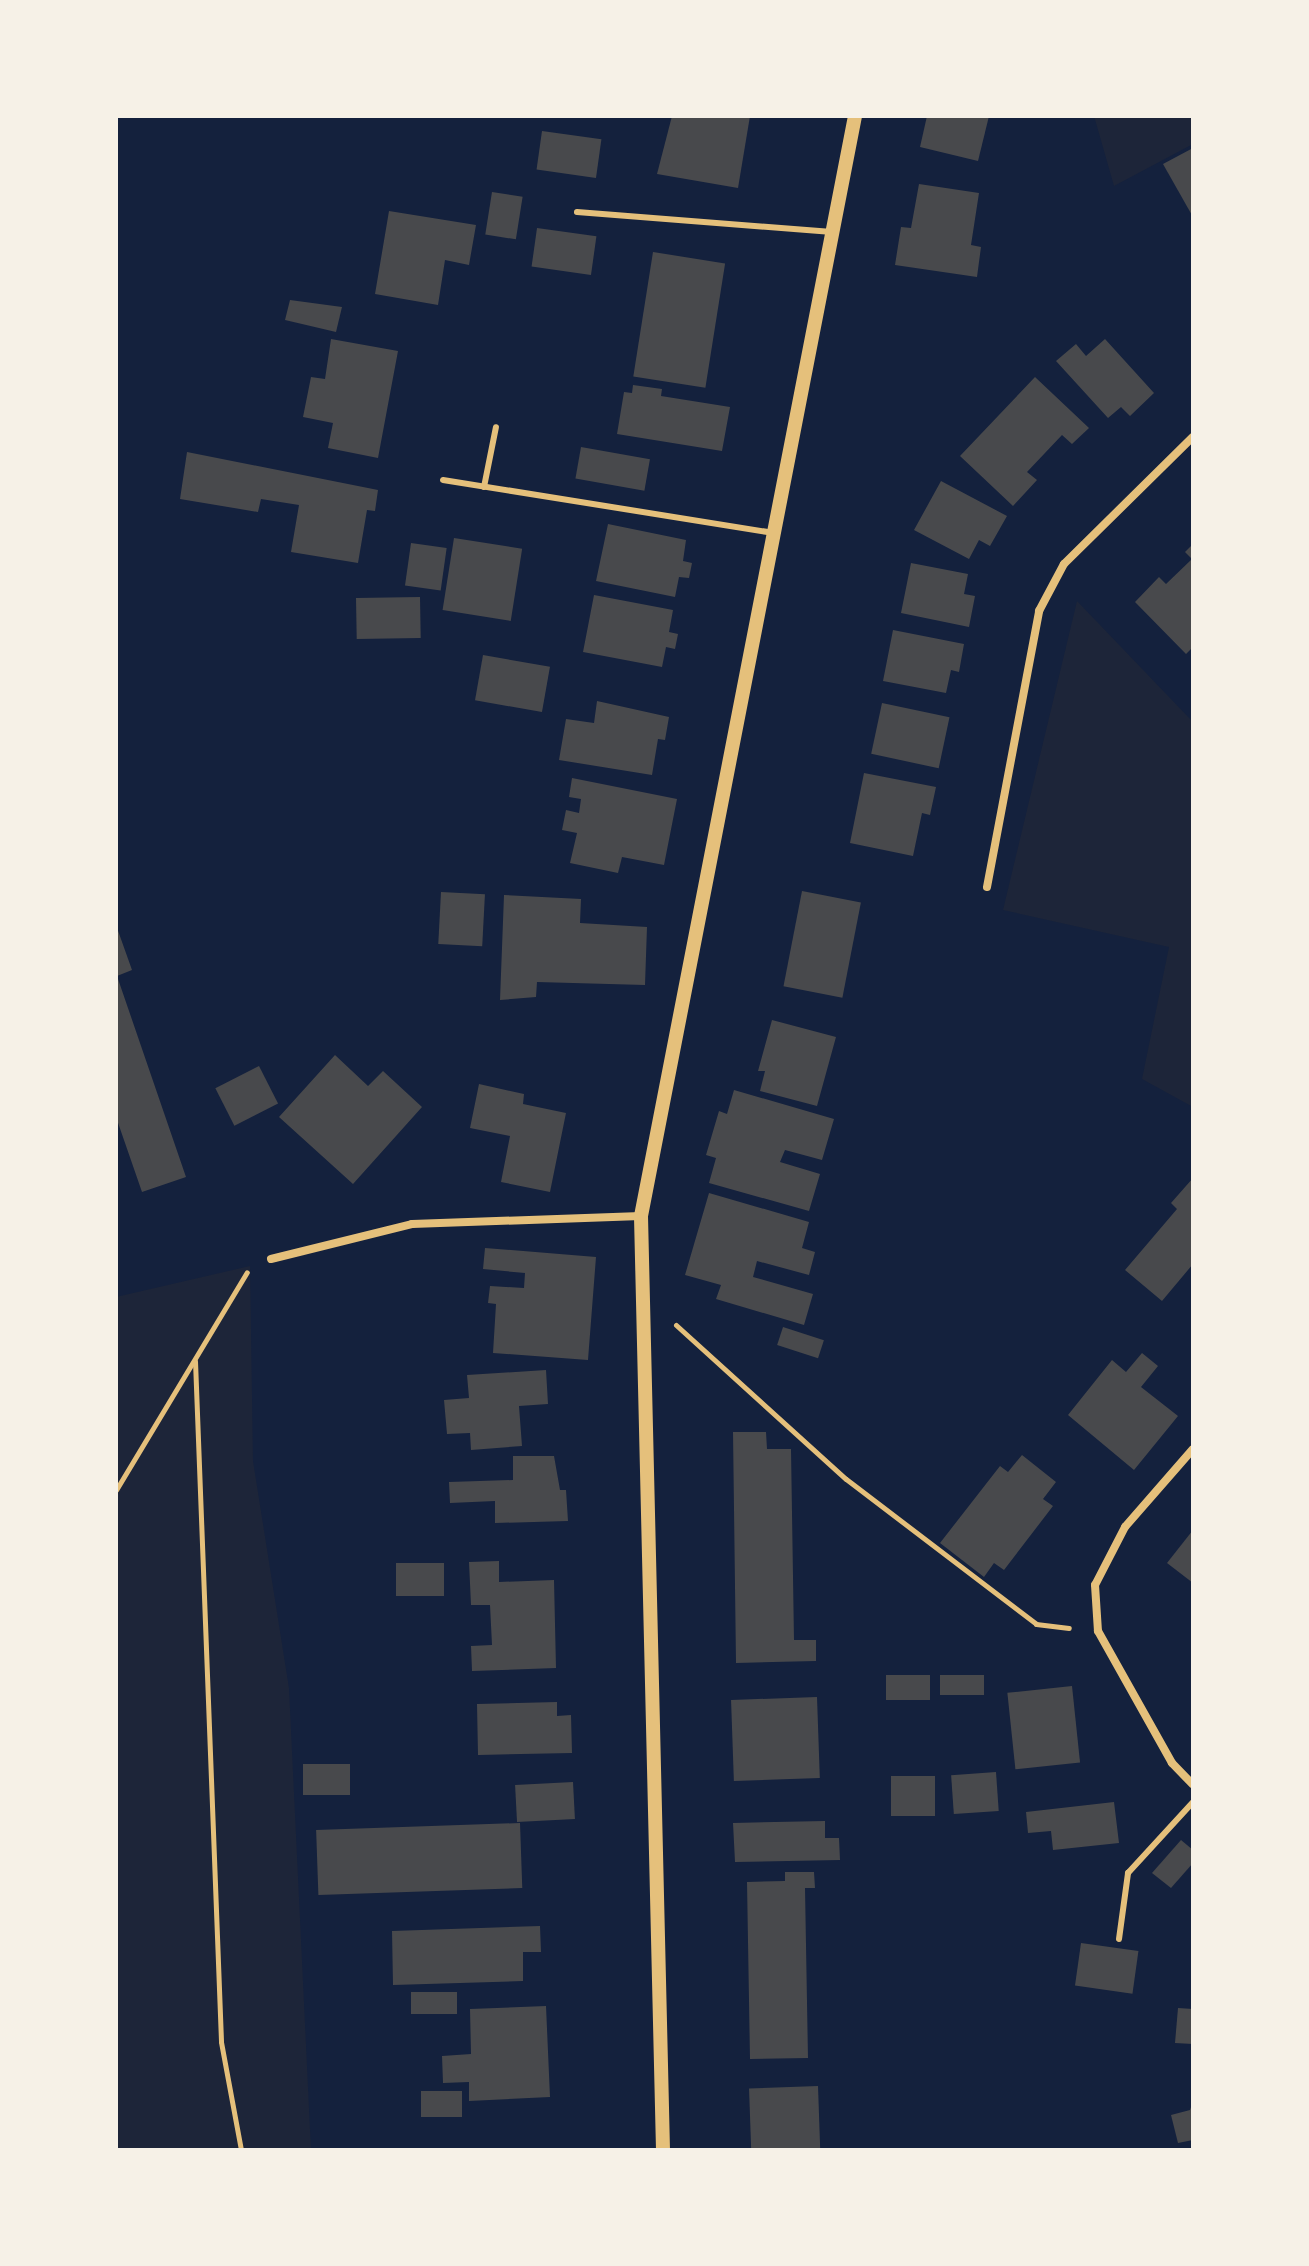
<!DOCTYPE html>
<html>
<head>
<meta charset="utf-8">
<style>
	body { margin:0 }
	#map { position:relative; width:1309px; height:2266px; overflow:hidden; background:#14213d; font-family:"Exo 2",sans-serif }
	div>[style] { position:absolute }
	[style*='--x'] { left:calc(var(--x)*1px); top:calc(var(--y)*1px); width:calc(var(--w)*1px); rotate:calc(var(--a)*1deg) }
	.green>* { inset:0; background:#1d2539 }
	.building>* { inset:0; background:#48494c; transform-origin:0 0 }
	.path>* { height:5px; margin:-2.5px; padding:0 2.5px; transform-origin:2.5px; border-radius:2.5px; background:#e5c07b }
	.service>* { height:6px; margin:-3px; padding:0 3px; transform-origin:3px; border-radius:3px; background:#e5c07b }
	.minor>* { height:8px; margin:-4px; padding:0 4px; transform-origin:4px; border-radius:4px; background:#e5c07b }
	.tertiary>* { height:14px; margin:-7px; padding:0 7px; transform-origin:7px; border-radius:7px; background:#e5c07b }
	span { translate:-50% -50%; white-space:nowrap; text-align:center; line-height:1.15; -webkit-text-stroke:8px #f6f1e7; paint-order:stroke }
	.frame { position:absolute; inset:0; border:118px solid #f6f1e7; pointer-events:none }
</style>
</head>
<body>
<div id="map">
	<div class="green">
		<div style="clip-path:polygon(1094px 116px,1193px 116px,1193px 144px,1114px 186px)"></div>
		<div style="clip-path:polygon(1077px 601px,1193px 722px,1193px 1107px,1142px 1079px,1169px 947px,1003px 910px)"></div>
		<div style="clip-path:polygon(250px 1266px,253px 1461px,289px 1688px,311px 2150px,116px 2150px,116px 1297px)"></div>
	</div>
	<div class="building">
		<div style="clip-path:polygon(672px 116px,750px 116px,738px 188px,657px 174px)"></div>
		<div style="clip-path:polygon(927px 116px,989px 116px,978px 161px,920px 147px)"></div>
		<div style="left:542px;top:131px;width:60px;height:39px;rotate:8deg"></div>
		<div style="clip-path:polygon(1193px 148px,1193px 217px,1163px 164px)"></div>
		<div style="clip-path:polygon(919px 184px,979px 193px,971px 245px,981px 247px,977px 277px,895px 265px,901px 227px,911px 228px)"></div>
		<div style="left:492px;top:192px;width:31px;height:43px;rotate:9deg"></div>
		<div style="clip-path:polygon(389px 211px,476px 225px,469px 265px,445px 260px,438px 305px,375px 294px)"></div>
		<div style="left:537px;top:228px;width:60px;height:39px;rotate:8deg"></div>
		<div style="left:653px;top:252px;width:73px;height:126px;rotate:9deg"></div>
		<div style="clip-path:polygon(290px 300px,342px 307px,336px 332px,285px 320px)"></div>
		<div style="clip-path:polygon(331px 339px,398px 351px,378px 458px,328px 448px,333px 423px,303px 417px,311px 377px,325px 379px)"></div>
		<div style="clip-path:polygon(1105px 339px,1154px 393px,1130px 416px,1121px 407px,1108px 418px,1056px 361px,1076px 344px,1086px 356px)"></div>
		<div style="clip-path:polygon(1035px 377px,1089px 428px,1072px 444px,1062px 435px,1027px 472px,1037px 480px,1013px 506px,960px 456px)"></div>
		<div style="clip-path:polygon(633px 385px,662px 389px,661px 396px,730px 407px,722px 451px,617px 434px,624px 392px,632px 393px)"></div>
		<div style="left:581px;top:447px;width:70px;height:32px;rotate:10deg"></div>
		<div style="clip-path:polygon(187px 452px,378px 490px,375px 511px,367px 510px,358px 563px,291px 552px,299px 505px,261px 499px,258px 512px,180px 499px)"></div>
		<div style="clip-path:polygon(941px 481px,1007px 516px,990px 546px,979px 540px,969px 559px,914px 530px)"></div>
		<div style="clip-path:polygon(608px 524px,686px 540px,683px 561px,692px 563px,689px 578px,679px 577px,675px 597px,596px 581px)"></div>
		<div style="left:454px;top:538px;width:69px;height:73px;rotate:9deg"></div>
		<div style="left:411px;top:543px;width:36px;height:43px;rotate:8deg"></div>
		<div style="clip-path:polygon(1193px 544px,1193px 647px,1186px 654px,1135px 602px,1159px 577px,1166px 584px,1192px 559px,1185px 552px)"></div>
		<div style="clip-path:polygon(911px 563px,968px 574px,964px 594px,975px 596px,969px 627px,901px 613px)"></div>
		<div style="clip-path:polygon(594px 595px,673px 610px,669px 632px,678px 634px,675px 649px,666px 647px,662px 667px,583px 652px)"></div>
		<div style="left:420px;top:597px;width:41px;height:64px;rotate:89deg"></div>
		<div style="clip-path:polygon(893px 630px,964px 644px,959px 672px,951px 670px,946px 693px,883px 681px)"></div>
		<div style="left:483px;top:655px;width:68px;height:46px;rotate:10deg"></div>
		<div style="clip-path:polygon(597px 701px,669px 717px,665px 740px,658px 739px,652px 775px,559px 760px,566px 719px,594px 723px)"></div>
		<div style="left:882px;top:703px;width:69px;height:52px;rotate:12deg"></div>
		<div style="clip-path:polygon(864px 773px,936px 787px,930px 815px,922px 813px,913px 856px,850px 843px)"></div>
		<div style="clip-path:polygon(572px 778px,677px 799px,664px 865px,622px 857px,618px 873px,570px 863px,577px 833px,562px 830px,566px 810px,579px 813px,581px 799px,569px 797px)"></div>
		<div style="left:802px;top:891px;width:60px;height:97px;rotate:11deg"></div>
		<div style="left:441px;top:892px;width:44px;height:52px;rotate:3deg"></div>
		<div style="clip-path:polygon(504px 895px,581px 899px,580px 923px,647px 927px,645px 985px,537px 982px,536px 997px,500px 1000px)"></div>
		<div style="clip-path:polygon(116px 925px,132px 970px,117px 976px,186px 1177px,142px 1192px,116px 1117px)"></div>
		<div style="clip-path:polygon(772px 1020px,836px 1037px,817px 1106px,760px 1091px,765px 1071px,758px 1071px)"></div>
		<div style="clip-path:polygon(335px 1055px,368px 1086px,383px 1071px,422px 1107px,353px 1184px,279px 1117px)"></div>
		<div style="left:259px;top:1066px;width:42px;height:49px;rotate:63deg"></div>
		<div style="clip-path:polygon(479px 1084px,524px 1094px,523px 1104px,566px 1113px,550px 1192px,501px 1182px,510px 1136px,470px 1128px)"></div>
		<div style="clip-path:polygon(734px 1090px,834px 1119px,822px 1160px,785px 1150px,780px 1162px,820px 1174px,809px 1211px,709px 1183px,716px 1158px,706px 1155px,719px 1111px,727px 1114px)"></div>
		<div style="clip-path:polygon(1193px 1178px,1193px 1264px,1162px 1301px,1125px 1270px,1177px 1209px,1171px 1203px)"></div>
		<div style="clip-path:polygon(709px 1193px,809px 1222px,802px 1248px,815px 1252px,809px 1275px,757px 1261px,753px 1277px,813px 1294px,804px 1325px,716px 1299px,721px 1285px,685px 1275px)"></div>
		<div style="clip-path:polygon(485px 1248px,596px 1257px,588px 1360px,493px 1353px,496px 1304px,488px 1303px,490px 1286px,524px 1288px,525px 1273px,483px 1269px)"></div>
		<div style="left:783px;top:1327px;width:43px;height:19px;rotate:18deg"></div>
		<div style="clip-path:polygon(1142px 1353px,1158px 1366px,1141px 1387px,1178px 1416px,1134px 1470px,1068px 1415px,1112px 1360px,1126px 1372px)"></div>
		<div style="clip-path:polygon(546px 1370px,548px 1404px,519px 1406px,522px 1446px,471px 1450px,470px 1433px,447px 1434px,444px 1400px,469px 1398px,467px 1375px)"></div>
		<div style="clip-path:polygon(733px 1432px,766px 1432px,767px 1449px,791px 1449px,794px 1640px,816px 1640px,816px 1661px,736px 1663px)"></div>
		<div style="clip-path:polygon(1022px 1455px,1056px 1482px,1043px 1499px,1053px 1506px,1004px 1570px,994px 1563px,984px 1577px,940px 1543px,1000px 1466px,1008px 1472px)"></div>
		<div style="clip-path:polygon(513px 1456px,554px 1456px,560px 1490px,566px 1490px,568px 1521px,495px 1523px,495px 1501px,450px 1503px,449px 1482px,513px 1480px)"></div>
		<div style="clip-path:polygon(1193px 1530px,1193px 1583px,1167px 1563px)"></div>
		<div style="clip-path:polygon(499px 1561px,499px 1582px,554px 1580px,556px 1668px,472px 1671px,471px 1646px,492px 1645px,490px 1605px,471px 1605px,469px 1562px)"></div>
		<div style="left:396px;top:1563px;width:48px;height:33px"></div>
		<div style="left:930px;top:1675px;width:25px;height:44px;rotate:90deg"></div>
		<div style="left:984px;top:1675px;width:20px;height:44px;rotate:90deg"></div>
		<div style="left:1072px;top:1686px;width:77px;height:65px;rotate:84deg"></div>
		<div style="left:817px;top:1697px;width:81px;height:86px;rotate:88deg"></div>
		<div style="clip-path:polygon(557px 1702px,557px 1716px,571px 1715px,572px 1753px,478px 1755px,477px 1704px)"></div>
		<div style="left:350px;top:1764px;width:31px;height:47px;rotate:90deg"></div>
		<div style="left:996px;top:1772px;width:39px;height:45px;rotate:86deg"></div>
		<div style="left:891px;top:1776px;width:44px;height:40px"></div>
		<div style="left:573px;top:1782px;width:37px;height:58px;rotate:87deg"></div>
		<div style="clip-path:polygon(1114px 1802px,1119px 1843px,1053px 1850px,1051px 1831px,1028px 1833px,1026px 1812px)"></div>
		<div style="clip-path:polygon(825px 1821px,825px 1838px,839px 1838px,840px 1860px,735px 1862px,733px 1823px)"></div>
		<div style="left:520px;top:1823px;width:65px;height:204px;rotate:88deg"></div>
		<div style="clip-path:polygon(1181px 1840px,1193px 1850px,1193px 1863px,1171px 1888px,1152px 1873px)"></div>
		<div style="clip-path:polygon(785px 1872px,814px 1872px,815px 1888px,805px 1888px,808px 2058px,750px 2059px,747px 1882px,785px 1881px)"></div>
		<div style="clip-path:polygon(540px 1926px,541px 1952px,523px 1952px,523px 1981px,393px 1985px,392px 1931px)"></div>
		<div style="left:1081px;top:1943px;width:58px;height:43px;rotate:8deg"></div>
		<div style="left:457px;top:1992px;width:22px;height:46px;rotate:90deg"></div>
		<div style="clip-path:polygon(546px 2006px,550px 2097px,469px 2101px,469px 2082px,443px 2083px,442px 2056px,471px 2054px,470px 2009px)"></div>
		<div style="clip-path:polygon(1178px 2008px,1193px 2009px,1193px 2044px,1175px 2043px)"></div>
		<div style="left:818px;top:2086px;width:64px;height:69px;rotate:88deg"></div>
		<div style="left:421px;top:2091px;width:41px;height:26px"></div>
		<div style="clip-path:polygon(1193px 2101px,1193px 2140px,1178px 2143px,1171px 2115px,1190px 2110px)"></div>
	</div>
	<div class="path">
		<div style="--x:676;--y:1325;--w:229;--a:42.2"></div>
		<div style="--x:846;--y:1479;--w:239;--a:37.3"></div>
		<div style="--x:1036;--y:1624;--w:33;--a:7"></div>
		<div style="--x:195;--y:1361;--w:681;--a:87.81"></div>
		<div style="--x:221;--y:2042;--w:110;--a:79.5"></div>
		<div style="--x:116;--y:1490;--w:254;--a:-59"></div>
	</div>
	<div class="service">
		<div style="--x:577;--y:212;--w:256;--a:4.5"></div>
		<div style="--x:443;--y:480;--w:334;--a:9.1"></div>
		<div style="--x:484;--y:487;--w:61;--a:-78.7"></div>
		<div style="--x:1119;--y:1939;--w:67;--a:-82.2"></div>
		<div style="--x:1128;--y:1873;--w:96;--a:-47.5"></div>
	</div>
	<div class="minor">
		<div style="--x:987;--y:887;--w:281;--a:-79.3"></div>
		<div style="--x:1039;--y:611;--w:53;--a:-62"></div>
		<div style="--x:1064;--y:564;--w:181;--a:-44.6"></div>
		<div style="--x:271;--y:1259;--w:145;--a:-13.9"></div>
		<div style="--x:412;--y:1224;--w:229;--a:-2"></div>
		<div style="--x:1193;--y:1449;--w:103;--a:131.1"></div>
		<div style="--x:1125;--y:1527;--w:65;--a:117.3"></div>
		<div style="--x:1095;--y:1585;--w:46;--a:86.3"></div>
		<div style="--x:1098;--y:1631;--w:151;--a:60.7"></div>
		<div style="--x:1172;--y:1763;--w:30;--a:46"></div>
	</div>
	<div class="tertiary">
		<div style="--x:663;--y:2150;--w:934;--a:-91.35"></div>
		<div style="--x:641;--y:1216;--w:1121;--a:-78.99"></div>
	</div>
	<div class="frame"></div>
</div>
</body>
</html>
